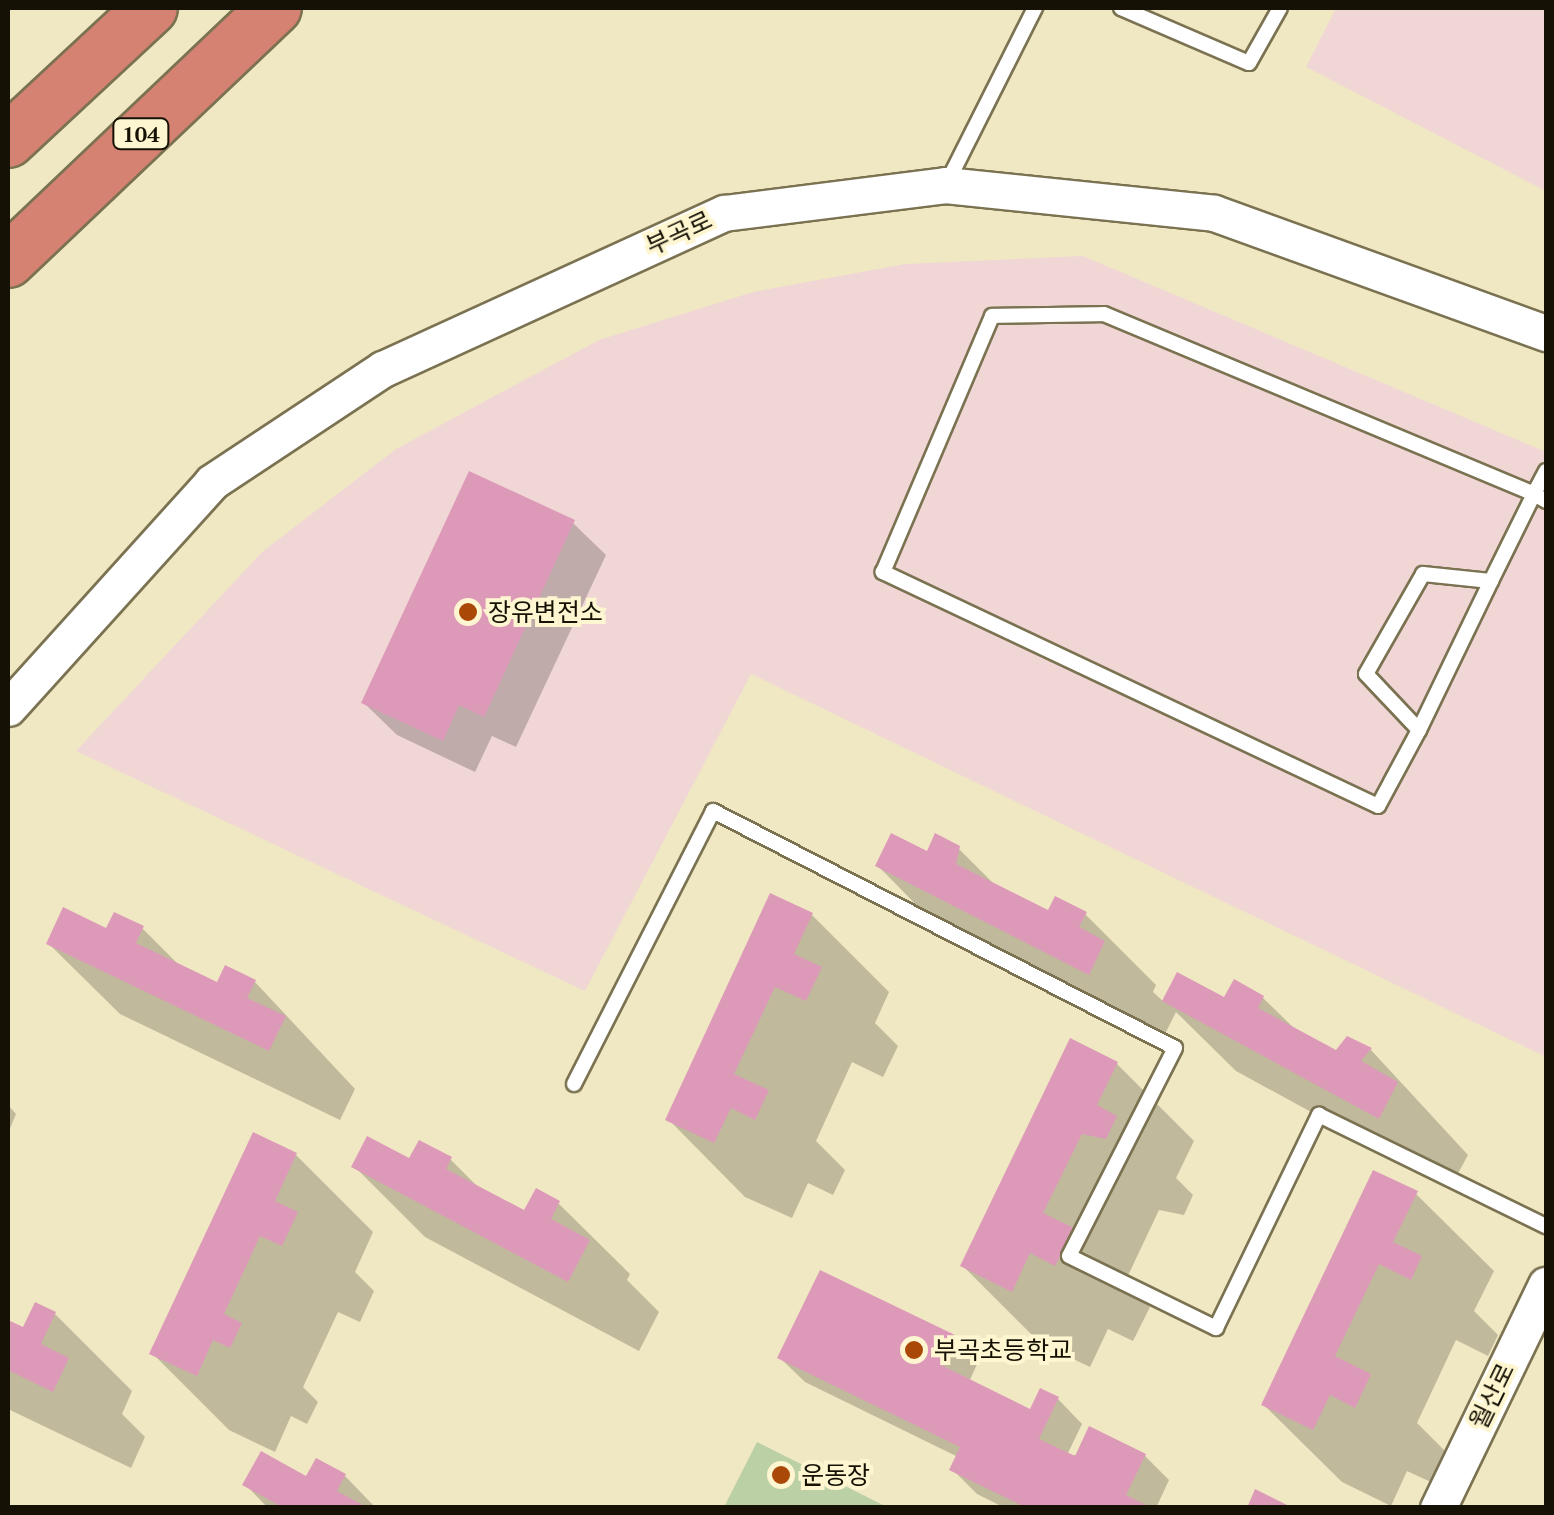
<!DOCTYPE html>
<html>
<head>
<meta charset="utf-8">
<style>
	body { margin:0 }
	#map { position:relative; width:1554px; height:1515px; overflow:hidden; background:#f0e8c3; font-family:"PT Serif","Noto Sans KR",serif }
	div>[style] { position:absolute }
	[style*='--x'] { left:calc(var(--x)*1px); top:calc(var(--y)*1px); width:calc(var(--w)*1px); rotate:calc(var(--a)*1deg) }
	.industrial>* { inset:0; background:#f1d6d6 }
	.green>* { inset:0; background:#bcd0a5 }
	.shadow>* { inset:0; background:#0003 }
	.building>* { inset:0; background:#dd99b8 }
	.roads { filter:drop-shadow(2px 0 #7a7251) drop-shadow(-2px 0 #7a7251) drop-shadow(0 2px #7a7251) drop-shadow(0 -2px #7a7251) }
	.service>* { height:14px; margin:-7px; padding:0 7px; transform-origin:7px; border-radius:7px; background:#fff }
	.tertiary>* { height:35px; margin:-17.5px; padding:0 17.5px; transform-origin:17.5px; border-radius:17.5px; background:#fff }
	.motorway>* { height:52px; margin:-26px; padding:0 26px; transform-origin:26px; border-radius:26px; background:#d68272 }
	.dots>* { width:28px; height:28px; translate:-50% -50%; box-sizing:border-box; border:5px solid #fef6d0; border-radius:50% }
	span { translate:-50% -50%; white-space:nowrap; text-align:center; line-height:1.15; -webkit-text-stroke:8px #fef6d0; paint-order:stroke }
	.shield-label span { padding:2px 8px; background:#fef6d0; border:2px solid; border-radius:8px; -webkit-text-stroke-width:0 }
	.shield-label { font-size:22px; color:#151205; font-weight:700 }
	.street-label { font-size:25px; color:#151205 }
	.poi-label { font-size:25px; color:#151205 }
	.left { translate:0 -50%; text-align:left }
	.frame { position:absolute; inset:0; border:10px solid #151205; pointer-events:none }
</style>
</head>
<body>
<div id="map">
	<div class="industrial">
		<div style="clip-path:polygon(1336px 8px,1546px 8px,1546px 191px,1306px 67px)"></div>
		<div style="clip-path:polygon(1083px 256px,1546px 452px,1546px 1057px,751px 674px,585px 991px,76px 751px,262px 552px,396px 449px,599px 340px,753px 292px,905px 264px)"></div>
	</div>
	<div class="green">
		<div style="clip-path:polygon(757px 1442px,887px 1507px,724px 1507px)"></div>
	</div>
	<div class="shadow">
		<div style="clip-path:polygon(573px 523px,606px 555px,516px 747px,492px 736px,475px 772px,397px 735px,364px 703px)"></div>
		<div style="clip-path:polygon(958px 848px,997px 887px,1049px 913px,1085px 914px,1156px 985px,1153px 992px,1164px 1002px,1178px 975px,1225px 1001px,1263px 998px,1297px 1031px,1336px 1053px,1347px 1040px,1371px 1050px,1468px 1155px,1450px 1188px,1236px 1071px,1176px 1012px,1160px 1044px,948px 937px,878px 866px)"></div>
		<div style="clip-path:polygon(812px 915px,889px 992px,875px 1023px,898px 1046px,883px 1077px,852px 1062px,816px 1141px,845px 1170px,833px 1195px,808px 1183px,792px 1218px,745px 1197px,668px 1119px)"></div>
		<div style="clip-path:polygon(143px 929px,181px 967px,218px 985px,255px 982px,355px 1089px,340px 1120px,120px 1014px,49px 944px)"></div>
		<div style="clip-path:polygon(1117px 1064px,1194px 1141px,1176px 1178px,1193px 1195px,1184px 1215px,1159px 1210px,1125px 1282px,1150px 1307px,1133px 1341px,1108px 1329px,1090px 1367px,1040px 1343px,963px 1266px)"></div>
		<div style="clip-path:polygon(8px 1105px,16px 1114px,8px 1133px)"></div>
		<div style="clip-path:polygon(296px 1155px,373px 1232px,355px 1272px,374px 1291px,360px 1322px,338px 1312px,303px 1387px,318px 1402px,307px 1424px,291px 1416px,275px 1452px,229px 1430px,152px 1353px)"></div>
		<div style="clip-path:polygon(450px 1159px,481px 1190px,525px 1214px,559px 1204px,630px 1274px,627px 1280px,659px 1312px,639px 1351px,425px 1237px,354px 1166px)"></div>
		<div style="clip-path:polygon(1416px 1194px,1494px 1271px,1474px 1311px,1498px 1335px,1488px 1356px,1456px 1340px,1417px 1423px,1447px 1453px,1433px 1483px,1407px 1471px,1391px 1506px,1342px 1482px,1264px 1405px)"></div>
		<div style="clip-path:polygon(55px 1314px,132px 1391px,122px 1414px,145px 1437px,131px 1468px,8px 1409px,8px 1322px,25px 1331px)"></div>
		<div style="clip-path:polygon(954px 1338px,978px 1362px,969px 1382px,1031px 1412px,1058px 1399px,1082px 1424px,1067px 1455px,1145px 1456px,1169px 1480px,1156px 1508px,1005px 1508px,977px 1494px,952px 1469px,958px 1457px,805px 1382px,780px 1358px)"></div>
		<div style="clip-path:polygon(345px 1476px,376px 1508px,268px 1508px,245px 1484px)"></div>
	</div>
	<div class="building">
		<div style="clip-path:polygon(469px 471px,575px 520px,484px 717px,459px 705px,443px 741px,361px 703px)"></div>
		<div style="clip-path:polygon(891px 833px,927px 851px,935px 833px,960px 846px,956px 864px,1048px 910px,1055px 896px,1087px 912px,1079px 927px,1105px 941px,1089px 975px,875px 866px)"></div>
		<div style="clip-path:polygon(770px 893px,813px 913px,794px 954px,822px 967px,806px 1001px,775px 987px,734px 1074px,769px 1090px,755px 1120px,731px 1108px,714px 1143px,665px 1120px)"></div>
		<div style="clip-path:polygon(63px 907px,106px 928px,114px 912px,144px 926px,136px 943px,217px 982px,225px 965px,256px 980px,247px 998px,286px 1016px,269px 1051px,46px 944px)"></div>
		<div style="clip-path:polygon(1177px 972px,1224px 997px,1234px 979px,1264px 996px,1258px 1008px,1336px 1050px,1347px 1036px,1372px 1048px,1361px 1061px,1398px 1082px,1379px 1119px,1162px 1001px)"></div>
		<div style="clip-path:polygon(1070px 1038px,1118px 1062px,1097px 1105px,1117px 1116px,1106px 1139px,1082px 1134px,1043px 1213px,1074px 1228px,1055px 1266px,1030px 1253px,1012px 1292px,960px 1266px)"></div>
		<div style="clip-path:polygon(253px 1132px,297px 1153px,275px 1201px,298px 1212px,282px 1246px,260px 1236px,224px 1314px,242px 1323px,230px 1348px,213px 1340px,197px 1376px,149px 1354px)"></div>
		<div style="clip-path:polygon(367px 1136px,409px 1158px,419px 1140px,452px 1157px,446px 1169px,524px 1210px,536px 1188px,560px 1201px,551px 1219px,590px 1240px,568px 1282px,351px 1167px)"></div>
		<div style="clip-path:polygon(1373px 1170px,1418px 1191px,1393px 1242px,1422px 1256px,1411px 1280px,1379px 1264px,1335px 1356px,1371px 1374px,1355px 1408px,1330px 1395px,1313px 1430px,1261px 1405px)"></div>
		<div style="clip-path:polygon(820px 1270px,955px 1335px,941px 1365px,1030px 1409px,1040px 1388px,1059px 1397px,1039px 1439px,1075px 1456px,1089px 1426px,1146px 1454px,1126px 1495px,1152px 1508px,1027px 1508px,949px 1470px,960px 1447px,777px 1358px)"></div>
		<div style="clip-path:polygon(35px 1302px,56px 1312px,41px 1344px,69px 1358px,53px 1392px,8px 1370px,8px 1320px,23px 1327px)"></div>
		<div style="clip-path:polygon(261px 1451px,306px 1476px,316px 1458px,346px 1474px,337px 1491px,368px 1508px,284px 1508px,242px 1485px)"></div>
		<div style="clip-path:polygon(1255px 1489px,1293px 1508px,1247px 1508px)"></div>
	</div>
	<div class="roads">
		<div class="service">
			<div style="--x:1121;--y:8;--w:139;--a:23.3"></div>
			<div style="--x:1249;--y:63;--w:63;--a:-60.6"></div>
			<div style="--x:948;--y:181;--w:194;--a:-63.3"></div>
			<div style="--x:1546;--y:471;--w:26;--a:118"></div>
			<div style="--x:1534;--y:494;--w:97;--a:116.3"></div>
			<div style="--x:1491;--y:581;--w:165;--a:115.8"></div>
			<div style="--x:1419;--y:730;--w:86;--a:118.3"></div>
			<div style="--x:1378;--y:806;--w:548;--a:-154.7"></div>
			<div style="--x:883;--y:572;--w:278;--a:-66.9"></div>
			<div style="--x:992;--y:316;--w:112;--a:-1"></div>
			<div style="--x:1104;--y:314;--w:466;--a:22.7"></div>
			<div style="--x:1534;--y:494;--w:14;--a:30"></div>
			<div style="--x:1419;--y:730;--w:77;--a:-133.4"></div>
			<div style="--x:1366;--y:674;--w:115;--a:-60.3"></div>
			<div style="--x:1423;--y:574;--w:68;--a:5.9"></div>
			<div style="--x:574;--y:1084;--w:306;--a:-63"></div>
			<div style="--x:713;--y:811;--w:519;--a:27.16"></div>
			<div style="--x:1175;--y:1048;--w:233;--a:117"></div>
			<div style="--x:1069;--y:1256;--w:164;--a:26.1"></div>
			<div style="--x:1216;--y:1328;--w:237;--a:-64.2"></div>
			<div style="--x:1319;--y:1115;--w:253;--a:26.1"></div>
		</div>
		<div class="tertiary">
			<div style="--x:8;--y:708;--w:304;--a:-47.9"></div>
			<div style="--x:212;--y:482;--w:205;--a:-33.5"></div>
			<div style="--x:383;--y:369;--w:375;--a:-24.6"></div>
			<div style="--x:724;--y:213;--w:223;--a:-7.2"></div>
			<div style="--x:945;--y:185;--w:270;--a:5.9"></div>
			<div style="--x:1214;--y:213;--w:353;--a:19.9"></div>
			<div style="--x:1438;--y:1508;--w:248;--a:-64.2"></div>
		</div>
		<div class="motorway">
			<div style="--x:8;--y:141;--w:195;--a:-42.9"></div>
			<div style="--x:8;--y:261;--w:368;--a:-43.5"></div>
		</div>
	</div>
	<div class="dots">
		<div style="left:468px;top:612px;background:#a94807"></div>
		<div style="left:914px;top:1350px;background:#a94807"></div>
		<div style="left:781px;top:1475px;background:#a94807"></div>
	</div>
	<div class="shield-label">
		<span style="left:141px;top:134px">104</span>
	</div>
	<div class="street-label">
		<span style="left:679px;top:233px;rotate:-25deg">부곡로</span>
		<span style="left:1492px;top:1396px;rotate:-64deg">월산로</span>
	</div>
	<div class="poi-label">
		<span class="left" style="left:488px;top:612px">장유변전소</span>
		<span class="left" style="left:934px;top:1350px">부곡초등학교</span>
		<span class="left" style="left:801px;top:1475px">운동장</span>
	</div>
	<div class="frame"></div>
</div>
</body>
</html>
